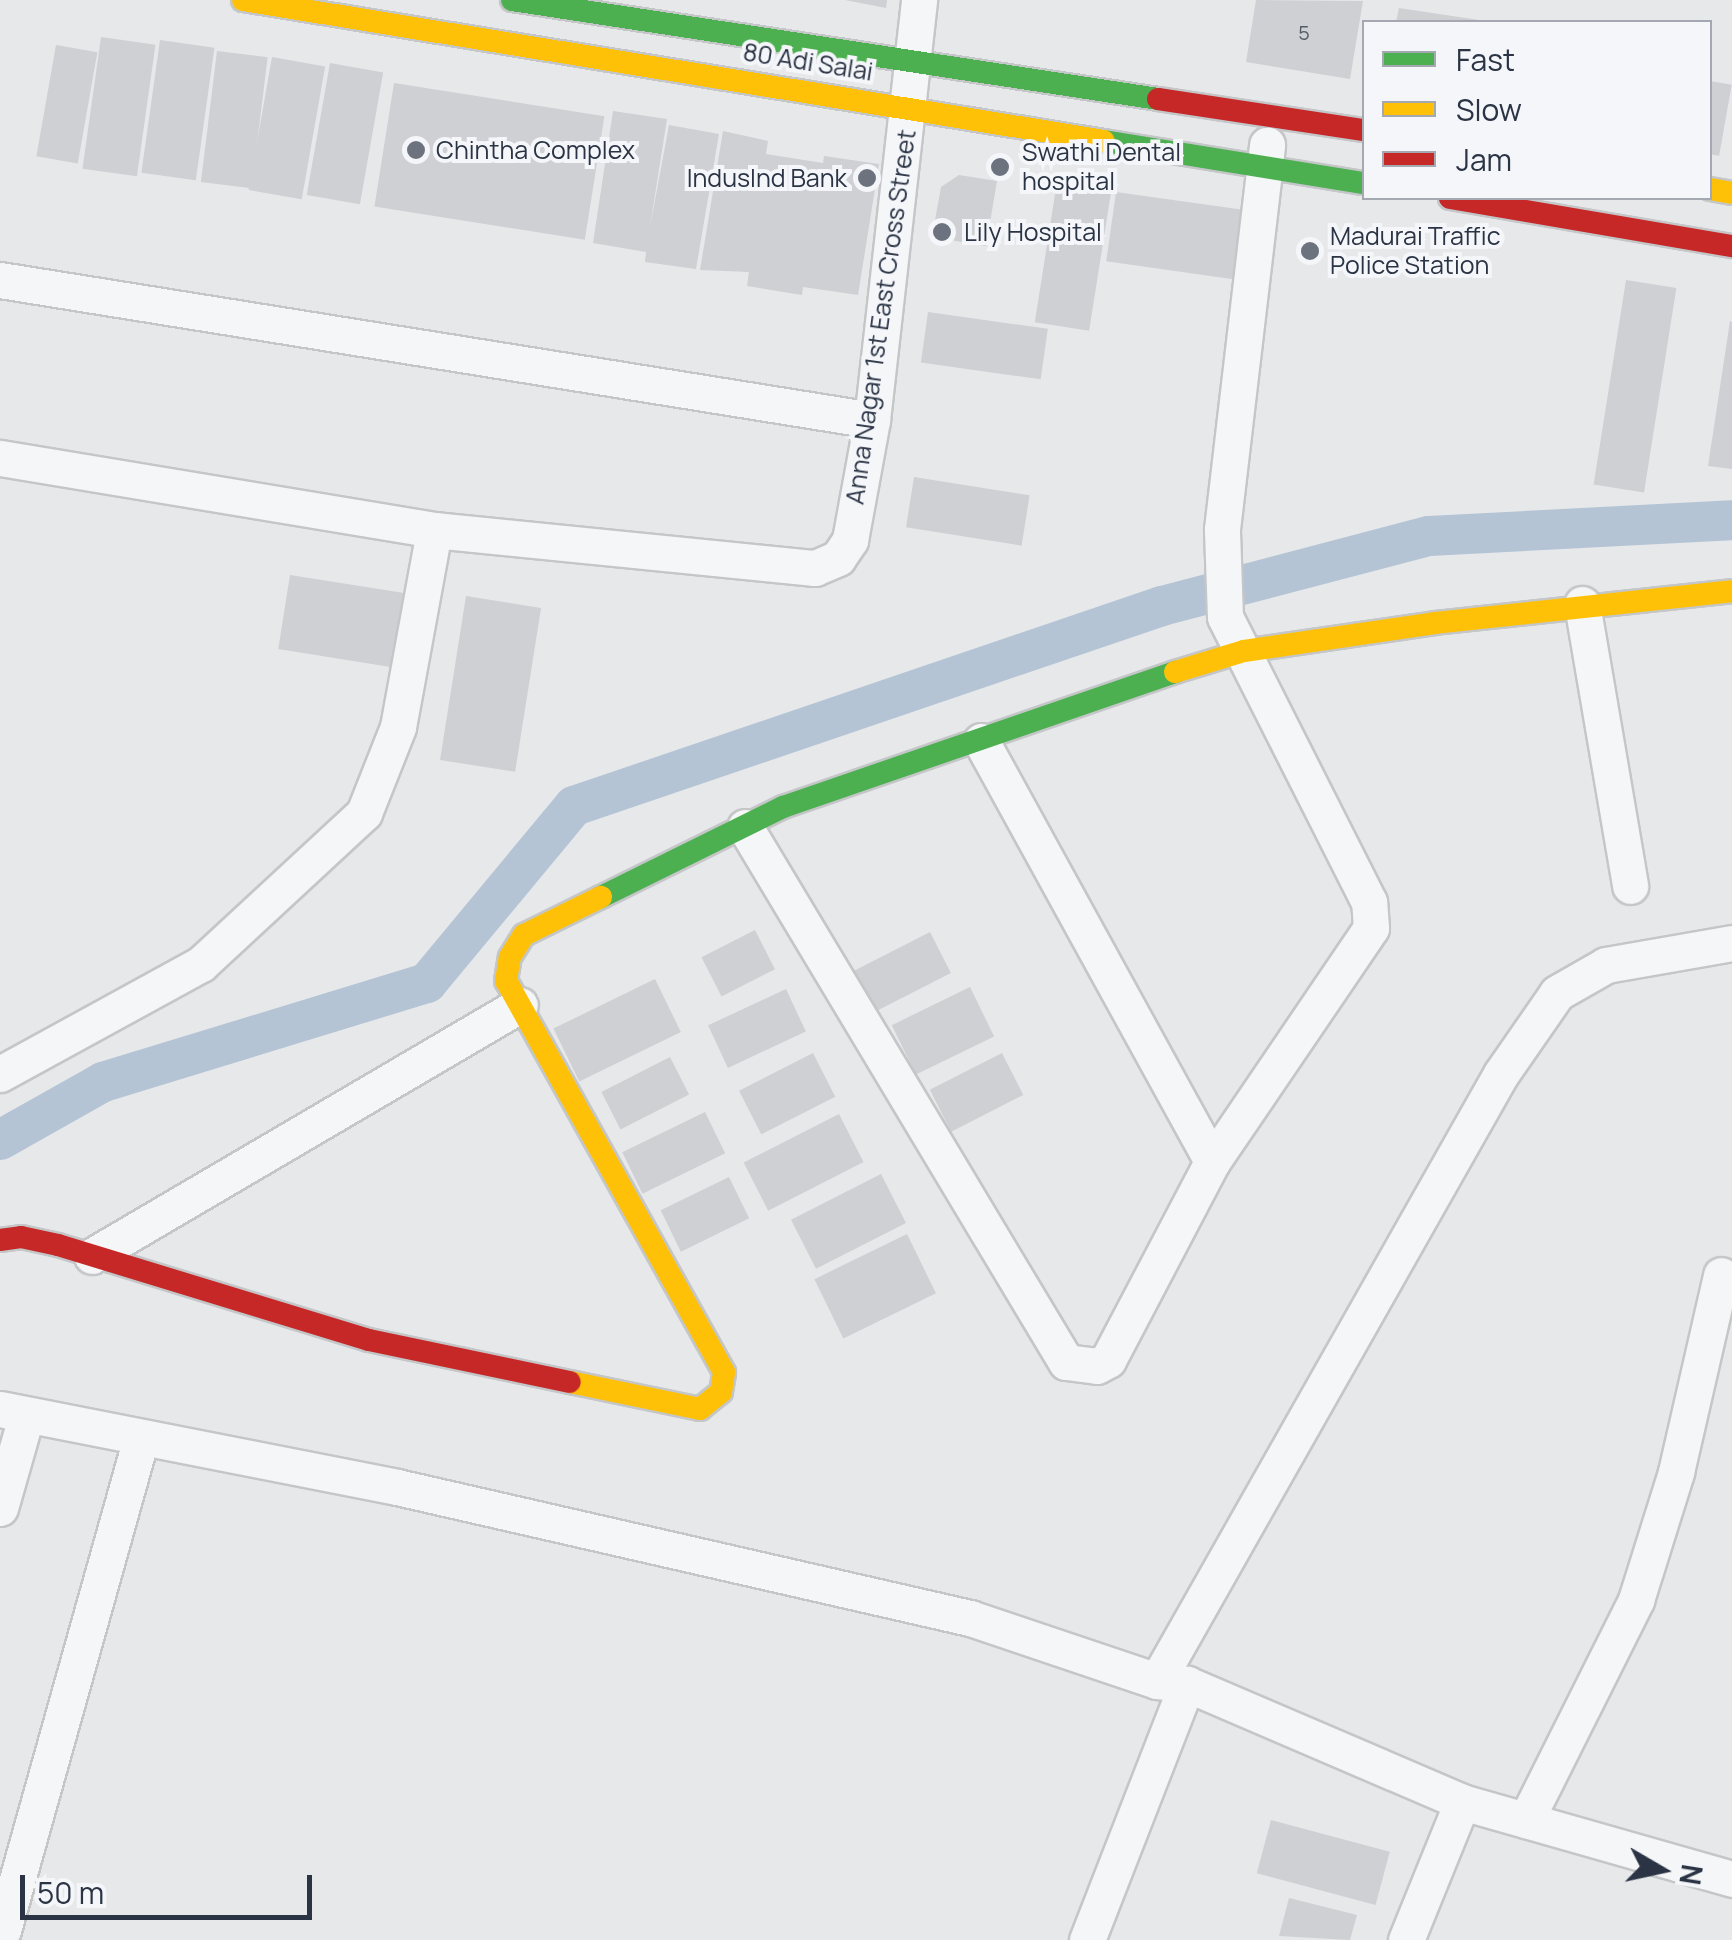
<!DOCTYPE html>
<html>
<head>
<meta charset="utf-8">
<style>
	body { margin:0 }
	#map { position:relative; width:1732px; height:1940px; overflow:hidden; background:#e6e8ea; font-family:Manrope,sans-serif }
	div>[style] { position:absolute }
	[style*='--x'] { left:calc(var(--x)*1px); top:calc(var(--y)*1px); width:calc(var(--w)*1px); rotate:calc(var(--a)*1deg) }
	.canal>* { height:40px; margin:-20px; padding:0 20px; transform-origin:20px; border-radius:20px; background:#b4c4d5 }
	.building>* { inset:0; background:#ced0d3; transform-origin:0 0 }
	.roads { filter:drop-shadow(2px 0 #c4c6c8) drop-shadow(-2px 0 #c4c6c8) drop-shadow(0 2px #c4c6c8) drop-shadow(0 -2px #c4c6c8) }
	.street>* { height:35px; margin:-17.5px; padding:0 17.5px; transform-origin:17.5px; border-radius:17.5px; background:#f5f6f7 }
	.fast>* { height:22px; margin:-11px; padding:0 11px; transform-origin:11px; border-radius:11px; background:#4caf50 }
	.slow>* { height:22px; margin:-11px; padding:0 11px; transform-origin:11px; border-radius:11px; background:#ffc107 }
	.jam>* { height:22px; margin:-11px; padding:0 11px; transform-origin:11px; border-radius:11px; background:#c62828 }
	.dots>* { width:28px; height:28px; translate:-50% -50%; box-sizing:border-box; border:5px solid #f4f6f9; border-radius:50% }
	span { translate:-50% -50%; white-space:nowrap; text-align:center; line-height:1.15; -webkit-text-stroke:8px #f4f6f9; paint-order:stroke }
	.number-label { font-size:20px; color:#545c69 }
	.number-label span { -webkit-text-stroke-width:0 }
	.street-label { font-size:25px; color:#2b3445 }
	.poi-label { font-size:25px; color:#2b3445 }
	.left { translate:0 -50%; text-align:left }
	.right { translate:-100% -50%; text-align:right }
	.legend { position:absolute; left:1362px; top:20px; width:350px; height:180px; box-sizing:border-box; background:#f4f6f9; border:2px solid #a4a8b1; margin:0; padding:12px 18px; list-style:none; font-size:30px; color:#2b3445 }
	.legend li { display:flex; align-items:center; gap:20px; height:50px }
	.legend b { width:50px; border:2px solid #a4a8b1 }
	.north { position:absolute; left:1612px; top:1820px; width:100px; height:100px; -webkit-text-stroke:8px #f4f6f9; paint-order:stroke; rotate:99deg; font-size:28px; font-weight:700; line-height:40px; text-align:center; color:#2b3445 }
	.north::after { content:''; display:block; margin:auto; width:35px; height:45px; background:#2b3445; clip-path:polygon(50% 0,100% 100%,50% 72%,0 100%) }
	.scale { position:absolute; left:20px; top:1875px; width:292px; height:45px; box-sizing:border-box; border:5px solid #2b3445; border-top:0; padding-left:12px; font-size:30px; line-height:35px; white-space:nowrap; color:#2b3445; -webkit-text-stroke:8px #f4f6f9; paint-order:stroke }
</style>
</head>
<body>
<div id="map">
	<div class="canal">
		<div style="--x:0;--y:1140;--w:118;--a:-29.4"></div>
		<div style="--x:103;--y:1082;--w:339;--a:-17"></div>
		<div style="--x:427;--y:983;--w:230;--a:-50.3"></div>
		<div style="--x:574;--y:806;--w:621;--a:-18.79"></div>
		<div style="--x:1162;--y:606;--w:276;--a:-14.7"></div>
		<div style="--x:1429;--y:536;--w:303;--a:-3"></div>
	</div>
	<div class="building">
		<div style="clip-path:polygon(845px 0,887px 0,886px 8px)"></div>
		<div style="clip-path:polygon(1256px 0,1363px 1px,1350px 79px,1246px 62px)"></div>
		<div style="clip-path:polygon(1399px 8px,1479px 20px,1479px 22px,1396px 22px)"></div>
		<div style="left:101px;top:37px;width:55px;height:133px;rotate:8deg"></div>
		<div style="left:160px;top:40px;width:55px;height:134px;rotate:8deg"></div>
		<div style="left:56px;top:45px;width:42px;height:113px;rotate:10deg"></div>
		<div style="left:217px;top:51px;width:51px;height:132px;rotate:7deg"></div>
		<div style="left:272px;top:57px;width:54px;height:135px;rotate:10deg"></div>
		<div style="left:330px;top:63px;width:54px;height:134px;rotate:10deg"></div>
		<div style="left:1710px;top:81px;width:22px;height:72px;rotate:10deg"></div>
		<div style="left:394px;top:83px;width:213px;height:125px;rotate:9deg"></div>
		<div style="clip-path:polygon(613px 111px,667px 119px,650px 227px,669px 125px,719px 134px,696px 269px,645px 262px,646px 252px,593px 243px)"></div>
		<div style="clip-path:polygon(723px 131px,768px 141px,766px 154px,823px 163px,824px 156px,879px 164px,858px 295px,803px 287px,802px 295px,747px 286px,749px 272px,700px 270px)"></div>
		<div style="clip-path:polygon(959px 175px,997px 181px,986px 246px,932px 237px,941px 187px)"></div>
		<div style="left:1057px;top:182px;width:55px;height:142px;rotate:9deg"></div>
		<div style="left:1116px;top:192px;width:139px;height:70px;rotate:8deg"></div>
		<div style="left:1626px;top:280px;width:51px;height:207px;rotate:9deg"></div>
		<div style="left:928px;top:312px;width:121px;height:51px;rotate:8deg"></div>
		<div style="clip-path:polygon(1730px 321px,1732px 322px,1732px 469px,1708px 466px)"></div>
		<div style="left:914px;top:477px;width:117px;height:51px;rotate:9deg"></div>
		<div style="left:290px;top:575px;width:117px;height:75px;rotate:9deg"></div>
		<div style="left:466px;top:596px;width:76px;height:166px;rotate:9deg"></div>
		<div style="left:755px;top:930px;width:44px;height:60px;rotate:63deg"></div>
		<div style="left:930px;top:932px;width:46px;height:89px;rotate:63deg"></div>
		<div style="left:655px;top:979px;width:59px;height:113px;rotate:64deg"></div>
		<div style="left:970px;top:987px;width:55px;height:87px;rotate:64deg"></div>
		<div style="left:786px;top:989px;width:47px;height:86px;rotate:65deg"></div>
		<div style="left:813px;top:1053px;width:49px;height:83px;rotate:63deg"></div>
		<div style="left:1002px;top:1053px;width:47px;height:81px;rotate:63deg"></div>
		<div style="left:670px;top:1057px;width:42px;height:77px;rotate:63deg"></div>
		<div style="left:705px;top:1112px;width:46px;height:92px;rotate:64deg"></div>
		<div style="left:839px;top:1114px;width:54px;height:107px;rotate:63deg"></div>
		<div style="left:881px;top:1174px;width:55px;height:101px;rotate:63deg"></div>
		<div style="left:729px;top:1177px;width:46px;height:76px;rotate:64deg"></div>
		<div style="left:907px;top:1234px;width:66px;height:103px;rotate:64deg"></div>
		<div style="left:1271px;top:1820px;width:123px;height:55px;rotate:15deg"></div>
		<div style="clip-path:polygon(1289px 1898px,1357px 1915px,1350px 1940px,1279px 1936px)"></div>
	</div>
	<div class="roads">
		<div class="street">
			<div style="--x:0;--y:280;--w:883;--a:9.12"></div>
			<div style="--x:0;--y:458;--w:440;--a:9.4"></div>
			<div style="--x:1582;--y:604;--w:286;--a:80.3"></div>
			<div style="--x:981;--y:741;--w:480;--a:61.2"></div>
			<div style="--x:745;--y:827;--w:624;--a:59.04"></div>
			<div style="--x:1066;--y:1362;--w:31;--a:7"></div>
			<div style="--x:1097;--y:1366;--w:13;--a:-29"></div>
			<div style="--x:1108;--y:1360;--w:224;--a:-62.3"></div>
			<div style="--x:1212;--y:1162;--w:283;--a:-55.8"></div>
			<div style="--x:1371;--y:928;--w:26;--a:-94"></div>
			<div style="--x:1369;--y:902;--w:319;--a:-116.8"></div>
			<div style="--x:1225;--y:617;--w:88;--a:-92"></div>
			<div style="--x:1222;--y:529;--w:387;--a:-83.3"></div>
			<div style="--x:0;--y:1074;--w:229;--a:-28.7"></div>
			<div style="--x:201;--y:964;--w:222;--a:-42.8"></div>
			<div style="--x:364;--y:813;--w:92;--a:-68.4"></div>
			<div style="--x:398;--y:727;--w:200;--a:-79.6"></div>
			<div style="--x:434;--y:530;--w:383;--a:5.7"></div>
			<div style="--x:815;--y:568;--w:25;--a:-23"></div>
			<div style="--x:838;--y:558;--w:22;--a:-56"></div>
			<div style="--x:850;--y:540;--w:122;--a:-79.6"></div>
			<div style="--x:872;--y:420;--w:423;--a:-83.6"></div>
			<div style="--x:92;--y:1256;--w:496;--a:-30.4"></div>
			<div style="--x:0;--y:1409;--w:405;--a:11.1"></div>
			<div style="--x:397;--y:1487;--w:588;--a:12.88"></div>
			<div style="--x:970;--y:1618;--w:197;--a:18.6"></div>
			<div style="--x:1157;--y:1681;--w:30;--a:6"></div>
			<div style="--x:1187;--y:1684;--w:299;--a:23.2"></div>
			<div style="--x:1462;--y:1802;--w:281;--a:15.9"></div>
			<div style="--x:0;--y:1508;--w:95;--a:-74.1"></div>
			<div style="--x:1157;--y:1681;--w:698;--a:-60.46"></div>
			<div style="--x:1501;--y:1074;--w:98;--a:-55.3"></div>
			<div style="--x:1557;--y:993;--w:56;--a:-29.7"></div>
			<div style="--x:1606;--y:965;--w:128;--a:-9.9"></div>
			<div style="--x:1526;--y:1820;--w:246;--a:-63.4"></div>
			<div style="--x:1636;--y:1600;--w:134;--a:-72.6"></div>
			<div style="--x:1676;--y:1472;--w:202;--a:-77.1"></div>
			<div style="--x:3;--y:1930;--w:511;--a:-74.33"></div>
			<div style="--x:1087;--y:1940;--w:275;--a:-68.7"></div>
			<div style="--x:1406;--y:1940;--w:149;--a:-67.9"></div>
		</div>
		<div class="fast">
			<div style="--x:512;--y:0;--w:654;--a:8.71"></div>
			<div style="--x:1104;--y:141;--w:263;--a:9.2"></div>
			<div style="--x:601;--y:897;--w:203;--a:-26.3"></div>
			<div style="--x:783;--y:807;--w:415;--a:-19"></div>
		</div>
		<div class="slow">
			<div style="--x:243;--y:0;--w:872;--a:9.3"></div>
			<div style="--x:1710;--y:189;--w:22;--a:10"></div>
			<div style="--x:1175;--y:672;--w:72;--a:-16.9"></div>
			<div style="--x:1244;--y:651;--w:193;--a:-8.3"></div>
			<div style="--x:1435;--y:623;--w:299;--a:-6.1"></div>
			<div style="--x:570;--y:1382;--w:133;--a:11.7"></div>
			<div style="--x:700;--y:1409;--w:27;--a:-39"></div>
			<div style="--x:721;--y:1392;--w:20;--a:-81"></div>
			<div style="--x:724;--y:1372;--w:448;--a:-119.1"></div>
			<div style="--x:506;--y:981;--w:24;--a:-81"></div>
			<div style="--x:510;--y:957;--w:26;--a:-58"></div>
			<div style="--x:524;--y:935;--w:86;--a:-26.3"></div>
		</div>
		<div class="jam">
			<div style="--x:1158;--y:99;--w:208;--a:8.6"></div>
			<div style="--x:1450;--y:198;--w:286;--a:9.7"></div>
			<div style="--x:0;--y:1240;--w:21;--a:-8"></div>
			<div style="--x:21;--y:1237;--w:38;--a:12"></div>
			<div style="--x:58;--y:1245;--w:325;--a:17"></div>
			<div style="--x:369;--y:1340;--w:205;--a:11.8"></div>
		</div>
	</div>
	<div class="dots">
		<div style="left:416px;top:150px;background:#6c737f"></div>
		<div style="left:1000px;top:167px;background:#6c737f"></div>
		<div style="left:867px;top:178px;background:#6c737f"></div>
		<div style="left:942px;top:232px;background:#6c737f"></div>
		<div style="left:1310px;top:251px;background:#6c737f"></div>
	</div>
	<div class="number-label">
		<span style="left:1304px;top:32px">5</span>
	</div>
	<div class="street-label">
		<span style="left:808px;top:62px;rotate:9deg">80 Adi Salai</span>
		<span style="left:881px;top:317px;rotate:-82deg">Anna Nagar 1st East Cross Street</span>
	</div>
	<div class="poi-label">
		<span class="left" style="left:436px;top:150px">Chintha Complex</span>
		<span class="left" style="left:1022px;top:167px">Swathi Dental<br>hospital</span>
		<span class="right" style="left:847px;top:178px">IndusInd Bank</span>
		<span class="left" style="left:964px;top:232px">Lily Hospital</span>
		<span class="left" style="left:1330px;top:251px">Madurai Traffic<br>Police Station</span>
	</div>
	<ul class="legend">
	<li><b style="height:12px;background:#4caf50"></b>Fast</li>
	<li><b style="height:12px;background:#ffc107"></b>Slow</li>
	<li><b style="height:12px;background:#c62828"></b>Jam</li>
	</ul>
	<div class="north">N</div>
	<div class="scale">50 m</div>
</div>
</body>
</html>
